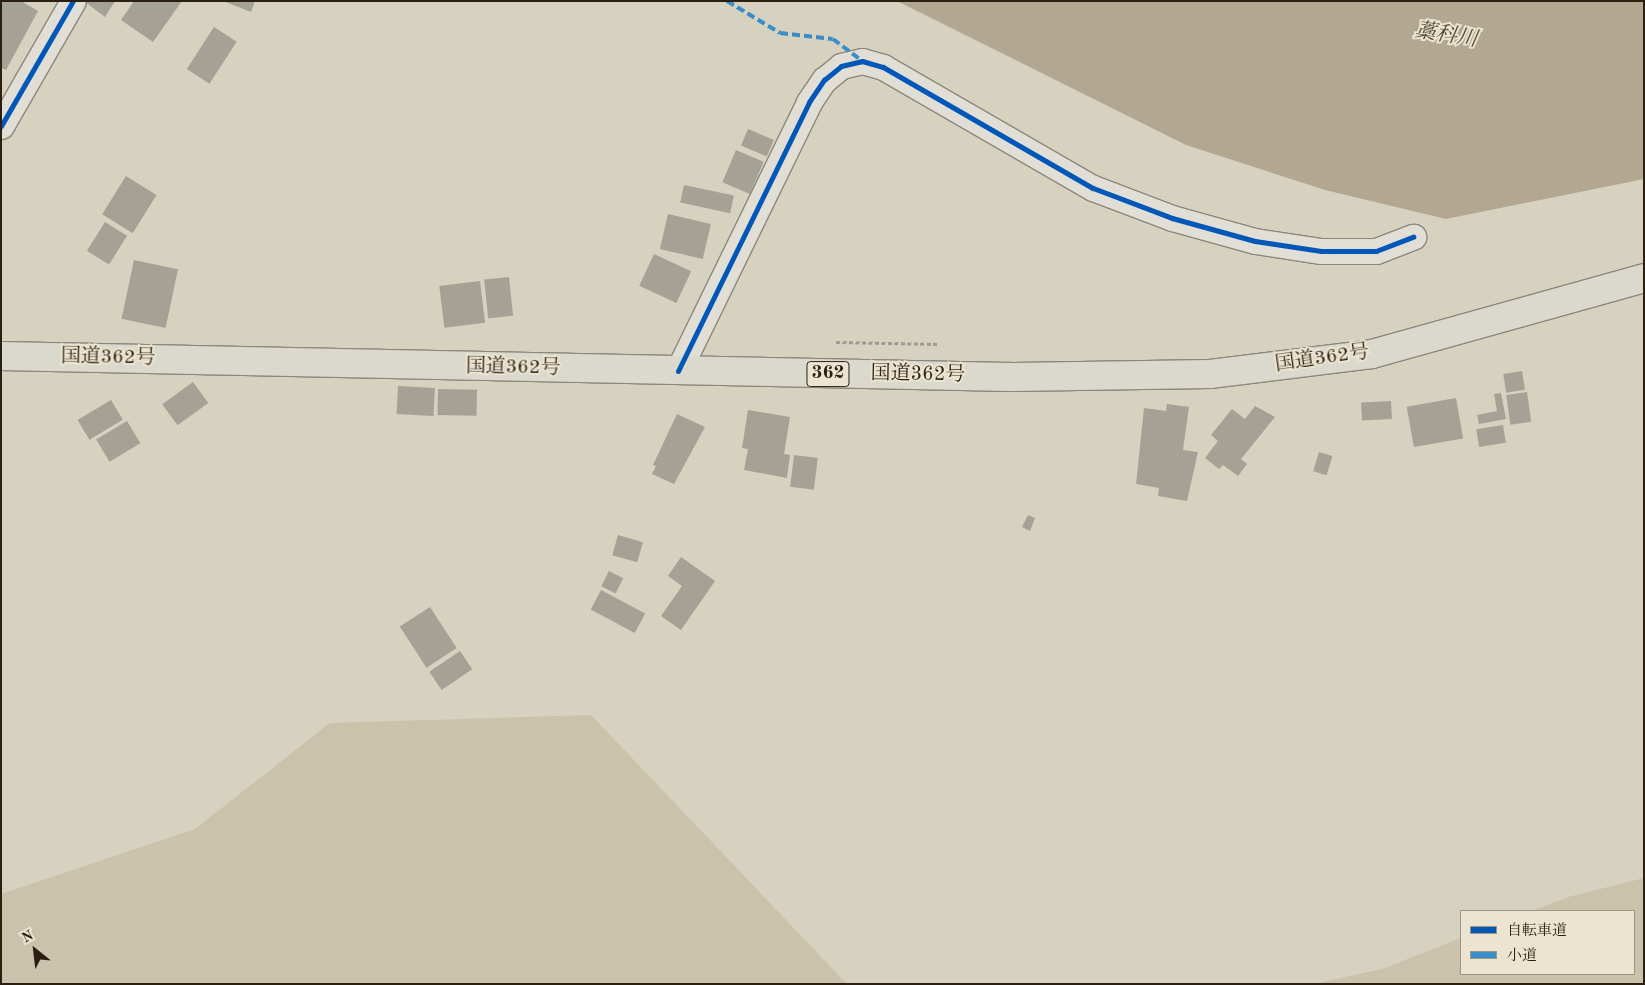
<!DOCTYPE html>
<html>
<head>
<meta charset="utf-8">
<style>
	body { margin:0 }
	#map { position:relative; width:1645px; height:985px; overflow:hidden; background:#d7d1c0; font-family:"Old Standard TT","Noto Serif JP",serif }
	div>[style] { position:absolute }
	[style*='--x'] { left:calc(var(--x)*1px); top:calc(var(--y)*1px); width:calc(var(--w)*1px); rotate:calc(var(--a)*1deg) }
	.green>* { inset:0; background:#cbc2ac }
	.water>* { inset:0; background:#b2a892 }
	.building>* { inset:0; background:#a6a195; transform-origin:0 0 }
	.path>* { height:3px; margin-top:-1.5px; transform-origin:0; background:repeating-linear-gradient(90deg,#9f9b94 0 4px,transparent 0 6.5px) }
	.roads { filter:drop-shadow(1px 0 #8c877c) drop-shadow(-1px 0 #8c877c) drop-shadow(0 1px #8c877c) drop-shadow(0 -1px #8c877c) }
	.street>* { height:25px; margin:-12.5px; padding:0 12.5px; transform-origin:12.5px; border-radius:12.5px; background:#e0ded5 }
	.highway>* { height:28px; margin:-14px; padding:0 14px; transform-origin:14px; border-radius:14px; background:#dbd8ce }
	.quiet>* { height:4px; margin-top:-2px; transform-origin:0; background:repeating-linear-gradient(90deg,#3b8dc7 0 8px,transparent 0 12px) }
	.cycleway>* { height:5px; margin:-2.5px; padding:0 2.5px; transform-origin:2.5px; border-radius:2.5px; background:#0057b8 }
	span { translate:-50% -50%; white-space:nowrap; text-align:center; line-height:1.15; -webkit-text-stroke:4px #ebe4d0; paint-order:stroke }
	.shield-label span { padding:1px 4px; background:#ebe4d0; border:1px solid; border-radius:4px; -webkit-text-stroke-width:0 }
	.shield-label { font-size:19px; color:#2a1f10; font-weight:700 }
	.street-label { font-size:20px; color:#2a1f10 }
	.water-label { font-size:21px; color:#544936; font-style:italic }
	.frame { position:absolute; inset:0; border:2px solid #2a1f10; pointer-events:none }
	.legend { position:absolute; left:1460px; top:910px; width:175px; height:65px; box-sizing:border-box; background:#ebe4d0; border:1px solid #9e9583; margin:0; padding:6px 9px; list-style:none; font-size:15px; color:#2a1f10 }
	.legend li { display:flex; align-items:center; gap:10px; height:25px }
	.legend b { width:25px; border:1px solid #9e9583 }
	.north { position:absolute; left:10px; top:925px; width:50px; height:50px; -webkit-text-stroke:4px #ebe4d0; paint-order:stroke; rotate:331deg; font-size:14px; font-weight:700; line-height:20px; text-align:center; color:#2a1f10 }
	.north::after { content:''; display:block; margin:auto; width:18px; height:22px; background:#2a1f10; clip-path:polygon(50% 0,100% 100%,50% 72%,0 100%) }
</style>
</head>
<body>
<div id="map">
	<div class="green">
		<div style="clip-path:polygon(591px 715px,847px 984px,1px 984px,1px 894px,195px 829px,330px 723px)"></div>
		<div style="clip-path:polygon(1644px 878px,1644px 984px,1313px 984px,1382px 969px,1461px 938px,1461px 974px,1634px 974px,1634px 911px,1532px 911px,1568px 897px)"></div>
	</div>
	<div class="water">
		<div style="clip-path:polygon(897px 1px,1644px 1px,1644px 179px,1446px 219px,1325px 190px,1186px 145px)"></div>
	</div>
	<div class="building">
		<div style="clip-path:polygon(1px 1px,21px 1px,38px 11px,6px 70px,1px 68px)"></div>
		<div style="clip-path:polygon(84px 1px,115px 1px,105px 17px)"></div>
		<div style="clip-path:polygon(134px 1px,182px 1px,153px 42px,121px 20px)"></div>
		<div style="clip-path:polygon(223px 1px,255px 1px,251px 12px)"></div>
		<div style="left:214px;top:27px;width:27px;height:50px;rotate:33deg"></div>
		<div style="left:748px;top:129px;width:28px;height:18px;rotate:23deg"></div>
		<div style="left:736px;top:150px;width:30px;height:35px;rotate:23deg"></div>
		<div style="left:126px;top:176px;width:36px;height:45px;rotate:32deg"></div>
		<div style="left:684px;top:185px;width:51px;height:18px;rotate:12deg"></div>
		<div style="left:668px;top:214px;width:44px;height:36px;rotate:13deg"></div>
		<div style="left:105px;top:222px;width:26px;height:34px;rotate:32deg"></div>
		<div style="left:654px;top:254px;width:41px;height:35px;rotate:25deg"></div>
		<div style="left:134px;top:260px;width:45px;height:60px;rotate:12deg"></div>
		<div style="left:509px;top:277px;width:39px;height:25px;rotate:84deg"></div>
		<div style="left:480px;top:281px;width:42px;height:41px;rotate:83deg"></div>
		<div style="left:1522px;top:371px;width:19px;height:19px;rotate:81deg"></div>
		<div style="left:193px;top:382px;width:26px;height:38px;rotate:54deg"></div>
		<div style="left:398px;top:386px;width:37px;height:28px;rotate:3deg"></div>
		<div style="left:438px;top:389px;width:39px;height:26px;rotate:1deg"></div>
		<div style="left:1527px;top:392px;width:30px;height:21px;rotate:82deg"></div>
		<div style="clip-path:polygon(1501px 393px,1506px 419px,1479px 424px,1477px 415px,1497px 411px,1494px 394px)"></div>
		<div style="left:1456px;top:398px;width:41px;height:50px;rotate:80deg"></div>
		<div style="left:111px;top:400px;width:23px;height:39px;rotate:59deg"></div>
		<div style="left:1391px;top:401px;width:18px;height:30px;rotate:87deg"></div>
		<div style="clip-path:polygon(1167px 404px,1189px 407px,1183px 450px,1198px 452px,1187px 501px,1158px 496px,1159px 488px,1136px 484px,1144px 408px,1166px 411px)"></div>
		<div style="clip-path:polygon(1255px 406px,1275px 417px,1241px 459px,1247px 464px,1238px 476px,1223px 465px,1219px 469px,1205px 458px,1218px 441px,1211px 435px,1232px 409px,1245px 419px)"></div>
		<div style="clip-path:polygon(748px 410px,790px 417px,784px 454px,790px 455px,787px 478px,744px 470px,748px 449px,742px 448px)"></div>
		<div style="clip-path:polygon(677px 414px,705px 427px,674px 484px,652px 474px,656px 466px,653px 465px)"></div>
		<div style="left:127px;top:421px;width:26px;height:36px;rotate:59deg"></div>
		<div style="left:1503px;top:425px;width:18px;height:27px;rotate:81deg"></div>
		<div style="left:1319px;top:452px;width:14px;height:20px;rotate:17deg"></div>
		<div style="left:794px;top:455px;width:24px;height:32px;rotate:7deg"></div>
		<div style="clip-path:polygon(1028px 515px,1035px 518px,1030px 531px,1022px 527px)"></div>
		<div style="left:618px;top:535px;width:26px;height:21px;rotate:16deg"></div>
		<div style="clip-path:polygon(681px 557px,715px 581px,681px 630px,661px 616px,682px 586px,668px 576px)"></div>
		<div style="left:609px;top:571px;width:16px;height:17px;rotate:27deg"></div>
		<div style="left:601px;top:590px;width:50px;height:22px;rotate:28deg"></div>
		<div style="left:430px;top:607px;width:49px;height:36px;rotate:57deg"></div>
		<div style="left:460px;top:651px;width:22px;height:37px;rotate:56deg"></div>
	</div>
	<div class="path">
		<div style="--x:836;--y:342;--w:104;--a:1.1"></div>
	</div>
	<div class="roads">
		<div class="street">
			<div style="--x:1;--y:126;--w:144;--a:-60.1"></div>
			<div style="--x:678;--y:371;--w:299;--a:-64"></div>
			<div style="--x:809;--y:102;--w:27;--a:-56"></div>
			<div style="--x:824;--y:80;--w:22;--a:-39"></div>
			<div style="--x:841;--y:66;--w:22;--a:-13"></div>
			<div style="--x:862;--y:61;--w:22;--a:16"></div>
			<div style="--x:883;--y:67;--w:242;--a:30"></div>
			<div style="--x:1093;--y:188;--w:85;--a:20.8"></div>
			<div style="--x:1172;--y:218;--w:86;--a:15.5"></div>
			<div style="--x:1255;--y:241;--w:67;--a:8.6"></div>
			<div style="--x:1321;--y:251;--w:55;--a:0"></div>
			<div style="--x:1376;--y:251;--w:40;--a:-21"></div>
		</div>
		<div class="highway">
			<div style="--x:1;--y:356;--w:1012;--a:1.19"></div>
			<div style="--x:1013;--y:377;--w:197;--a:-0.9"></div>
			<div style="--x:1210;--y:374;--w:163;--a:-7"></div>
			<div style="--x:1372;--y:354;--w:282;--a:-15.6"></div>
		</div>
	</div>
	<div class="quiet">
		<div style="--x:727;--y:1;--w:62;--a:31.1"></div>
		<div style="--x:780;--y:33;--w:53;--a:6.5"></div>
		<div style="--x:833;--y:39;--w:36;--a:37"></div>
	</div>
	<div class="cycleway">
		<div style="--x:1;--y:126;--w:144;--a:-60.1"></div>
		<div style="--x:678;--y:371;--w:299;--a:-64"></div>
		<div style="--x:809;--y:102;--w:27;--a:-56"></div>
		<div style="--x:824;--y:80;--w:22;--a:-39"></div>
		<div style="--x:841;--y:66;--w:22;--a:-13"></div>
		<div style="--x:862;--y:61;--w:22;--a:16"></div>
		<div style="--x:883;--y:67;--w:242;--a:30"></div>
		<div style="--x:1093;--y:188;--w:85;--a:20.8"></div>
		<div style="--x:1172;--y:218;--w:86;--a:15.5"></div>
		<div style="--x:1255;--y:241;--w:67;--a:8.6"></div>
		<div style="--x:1321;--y:251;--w:55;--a:0"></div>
		<div style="--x:1376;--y:251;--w:40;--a:-21"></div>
	</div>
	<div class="shield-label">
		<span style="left:828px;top:374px">362</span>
	</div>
	<div class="street-label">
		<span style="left:108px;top:358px;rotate:1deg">国道362号</span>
		<span style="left:1322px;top:359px;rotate:-8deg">国道362号</span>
		<span style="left:513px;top:368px;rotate:1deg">国道362号</span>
		<span style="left:918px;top:375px;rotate:1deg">国道362号</span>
	</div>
	<div class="water-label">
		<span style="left:1446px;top:36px;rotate:9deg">藁科川</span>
	</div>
	<div class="frame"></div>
	<ul class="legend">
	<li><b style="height:6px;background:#0057b8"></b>自転車道</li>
	<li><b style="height:6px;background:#3b8dc7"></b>小道</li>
	</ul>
	<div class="north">N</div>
</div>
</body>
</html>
